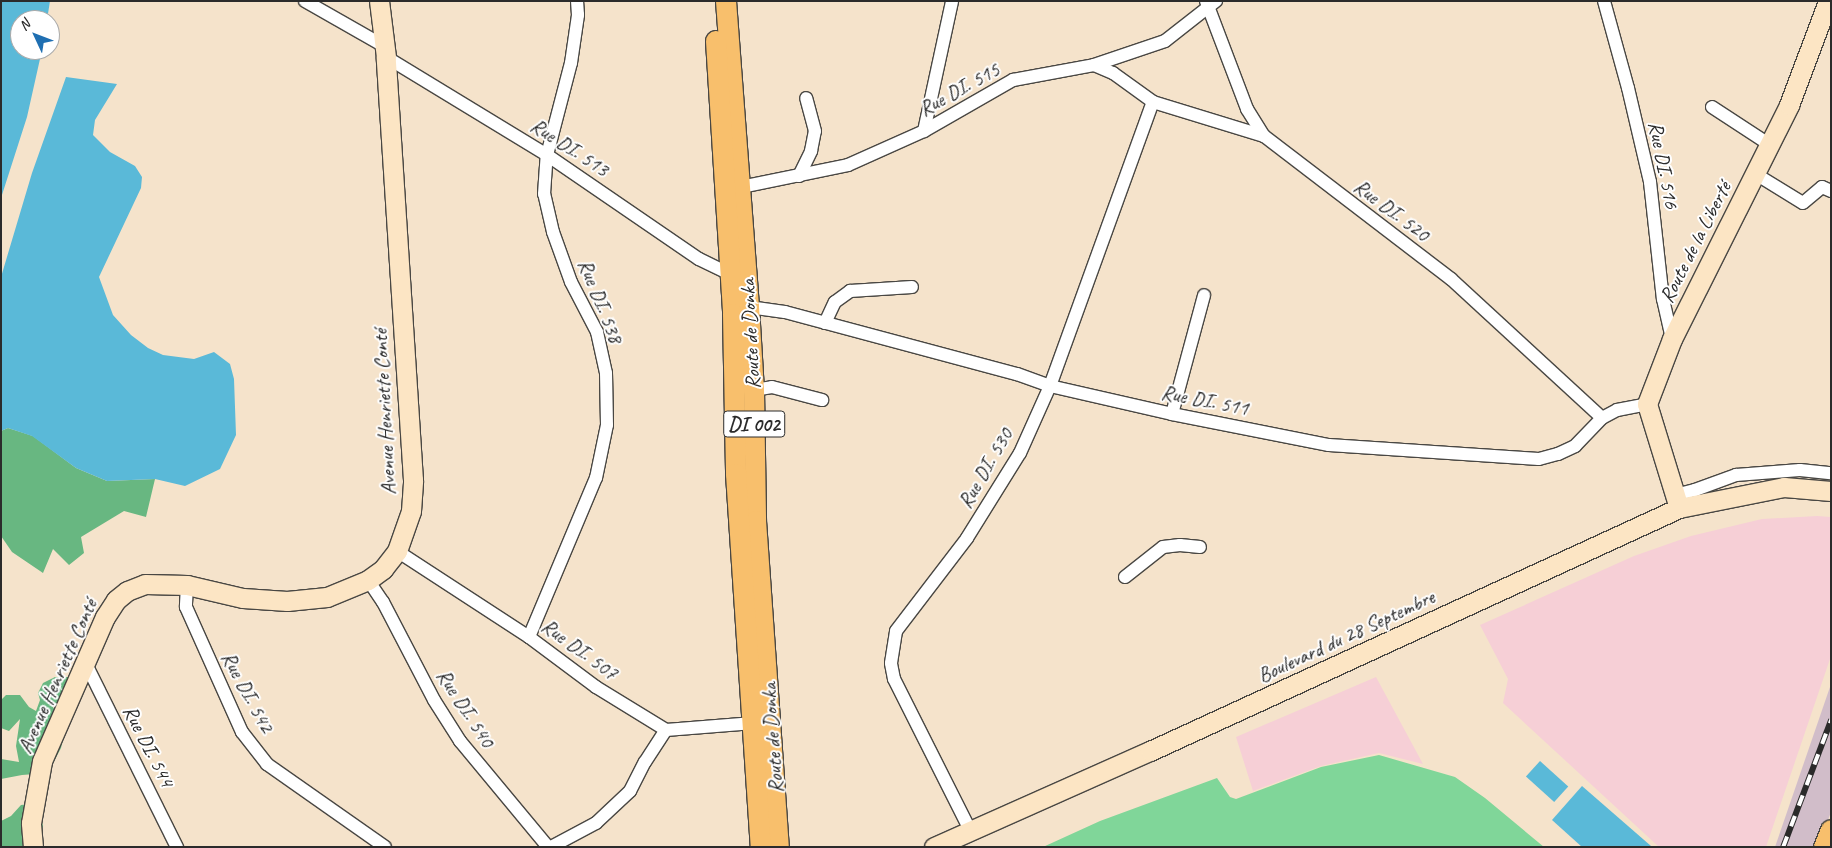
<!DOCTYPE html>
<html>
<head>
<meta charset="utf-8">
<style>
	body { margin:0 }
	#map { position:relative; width:1832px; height:848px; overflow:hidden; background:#f5e3cb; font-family:Caveat,sans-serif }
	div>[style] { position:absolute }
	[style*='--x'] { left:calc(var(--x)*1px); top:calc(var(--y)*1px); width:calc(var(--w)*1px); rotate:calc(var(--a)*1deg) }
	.built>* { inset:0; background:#f6cfd6 }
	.industrial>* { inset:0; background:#d1bdc9 }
	.green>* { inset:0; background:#80d699 }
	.forest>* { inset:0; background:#68b781 }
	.water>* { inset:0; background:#5ab9d8; transform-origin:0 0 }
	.roads { filter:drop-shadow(1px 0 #494743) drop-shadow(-1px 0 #494743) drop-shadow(0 1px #494743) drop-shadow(0 -1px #494743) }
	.minor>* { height:12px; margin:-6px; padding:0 6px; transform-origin:6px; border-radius:6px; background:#fff }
	.secondary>* { height:19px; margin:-9.5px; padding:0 9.5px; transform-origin:9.5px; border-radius:9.5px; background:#fce5c4 }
	.primary>* { height:20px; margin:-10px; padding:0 10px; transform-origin:10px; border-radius:10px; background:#f8bf6c }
	.trunk>* { height:21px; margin:-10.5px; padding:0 10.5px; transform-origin:10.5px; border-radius:10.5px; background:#f8bf6c }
	.rail>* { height:5.5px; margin-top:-2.75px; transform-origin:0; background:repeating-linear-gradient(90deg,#fff 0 11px,#2b2b2b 0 22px); box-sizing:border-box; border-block:1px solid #2b2b2b }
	span { translate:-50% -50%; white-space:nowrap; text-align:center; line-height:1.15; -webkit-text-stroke:4px #fff; paint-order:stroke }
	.shield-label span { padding:1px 4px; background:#fff; border:1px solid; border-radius:4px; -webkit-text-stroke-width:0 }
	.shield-label { font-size:20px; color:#2b2b2b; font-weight:700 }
	.street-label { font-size:21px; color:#2b2b2b }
	.frame { position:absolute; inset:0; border:2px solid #2b2b2b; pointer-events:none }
	.north { position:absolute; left:10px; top:10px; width:50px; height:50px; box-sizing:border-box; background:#fff; border:1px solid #aaa; border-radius:50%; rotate:313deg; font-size:14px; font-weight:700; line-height:20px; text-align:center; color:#2b2b2b }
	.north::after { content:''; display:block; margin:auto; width:18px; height:22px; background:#1f6fb2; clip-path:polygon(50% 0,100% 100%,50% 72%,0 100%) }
</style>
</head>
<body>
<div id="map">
	<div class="built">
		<div style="clip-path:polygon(1817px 516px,1831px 517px,1831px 656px,1766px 847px,1659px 847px,1503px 703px,1508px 679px,1480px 625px,1634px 556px,1691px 536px,1762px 519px)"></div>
		<div style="clip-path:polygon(1376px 677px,1423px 764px,1379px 753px,1321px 766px,1253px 791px,1236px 737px)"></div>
	</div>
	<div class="industrial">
		<div style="clip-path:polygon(1831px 684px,1831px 812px,1818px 847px,1775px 847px)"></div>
	</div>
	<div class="green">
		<div style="clip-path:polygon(1379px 755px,1455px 777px,1485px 798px,1544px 847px,1043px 847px,1100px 821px,1217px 778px,1230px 797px,1236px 799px,1321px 767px)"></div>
	</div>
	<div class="forest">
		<div style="clip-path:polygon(8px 428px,33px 436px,76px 468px,107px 481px,155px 479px,146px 517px,124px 511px,81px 537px,84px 553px,69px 565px,53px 549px,43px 573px,12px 552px,1px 536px,1px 431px)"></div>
		<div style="clip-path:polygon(55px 677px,68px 677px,73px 684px,53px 707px,66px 727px,61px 748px,48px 773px,22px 775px,1px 779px,1px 759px,19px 762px,16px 746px,20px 719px,9px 731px,1px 728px,1px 700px,6px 695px,20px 695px,29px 707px,36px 711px,40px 700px,38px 693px,43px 683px)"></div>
		<div style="clip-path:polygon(30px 804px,39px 809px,43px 826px,40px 841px,35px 847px,1px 847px,1px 821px,11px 816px,21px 805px)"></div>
	</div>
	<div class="water">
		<div style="clip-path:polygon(1px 1px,50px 1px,47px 20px,20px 20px,20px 50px,42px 50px,27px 117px,1px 198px)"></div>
		<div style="clip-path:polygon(66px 77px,117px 84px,95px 120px,93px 135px,110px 152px,135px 166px,142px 177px,141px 188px,99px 277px,113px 315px,131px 335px,148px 348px,163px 355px,194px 359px,214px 352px,230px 364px,234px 379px,236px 435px,220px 469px,185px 486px,155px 479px,107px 481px,76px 468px,32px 436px,8px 428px,1px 431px,1px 277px,32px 173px)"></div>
		<div style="left:1540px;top:761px;width:38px;height:21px;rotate:42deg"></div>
		<div style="clip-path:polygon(1582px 786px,1651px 846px,1582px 847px,1552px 820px)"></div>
	</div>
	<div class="roads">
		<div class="minor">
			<div style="--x:305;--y:1;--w:91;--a:29.7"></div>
			<div style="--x:1206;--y:1;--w:116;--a:69.2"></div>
			<div style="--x:1247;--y:109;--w:32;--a:58"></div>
			<div style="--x:1264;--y:136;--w:235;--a:37.4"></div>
			<div style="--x:1451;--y:279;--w:205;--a:42.6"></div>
			<div style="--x:1604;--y:1;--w:90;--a:74.6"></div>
			<div style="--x:1628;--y:88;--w:97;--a:76.8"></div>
			<div style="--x:1650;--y:182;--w:118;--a:83.7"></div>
			<div style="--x:1663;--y:299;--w:41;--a:77.3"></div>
			<div style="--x:386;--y:57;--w:188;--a:31.3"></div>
			<div style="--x:547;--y:155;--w:184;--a:34.4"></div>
			<div style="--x:699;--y:259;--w:34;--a:26"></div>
			<div style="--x:1094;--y:65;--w:21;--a:23"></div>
			<div style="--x:1113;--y:73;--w:49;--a:35.9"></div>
			<div style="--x:1153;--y:102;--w:116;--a:17"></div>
			<div style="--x:1712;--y:107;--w:69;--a:33.2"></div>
			<div style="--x:924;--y:131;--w:133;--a:-77.8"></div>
			<div style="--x:1754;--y:173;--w:57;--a:31.5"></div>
			<div style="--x:1803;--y:203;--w:25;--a:-40"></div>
			<div style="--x:1822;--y:187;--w:10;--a:24"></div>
			<div style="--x:799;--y:176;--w:28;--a:-64"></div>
			<div style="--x:811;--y:151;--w:20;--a:-79"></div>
			<div style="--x:815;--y:131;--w:34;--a:-105"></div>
			<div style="--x:741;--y:187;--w:109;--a:-11.6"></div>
			<div style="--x:848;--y:165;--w:83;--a:-24.1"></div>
			<div style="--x:924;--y:131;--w:103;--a:-29.8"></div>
			<div style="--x:1013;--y:80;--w:82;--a:-10.5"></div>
			<div style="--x:1094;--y:65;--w:75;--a:-18.7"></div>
			<div style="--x:1165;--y:41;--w:65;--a:-38.1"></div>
			<div style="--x:749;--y:307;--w:36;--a:8"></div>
			<div style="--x:785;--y:312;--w:240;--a:15"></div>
			<div style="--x:1017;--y:374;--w:35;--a:20"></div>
			<div style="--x:1050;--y:386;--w:125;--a:12.9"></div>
			<div style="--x:1172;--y:414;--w:160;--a:11.2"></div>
			<div style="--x:1329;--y:445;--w:210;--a:3.8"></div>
			<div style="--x:1539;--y:459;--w:20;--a:-15"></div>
			<div style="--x:1558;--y:454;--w:19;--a:-25"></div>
			<div style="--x:1575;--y:446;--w:39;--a:-46"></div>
			<div style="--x:1602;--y:418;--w:17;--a:-28"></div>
			<div style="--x:1617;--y:410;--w:31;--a:-11"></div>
			<div style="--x:825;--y:323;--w:23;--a:-65"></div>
			<div style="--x:835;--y:302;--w:19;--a:-36"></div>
			<div style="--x:850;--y:291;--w:62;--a:-3.7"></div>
			<div style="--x:754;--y:390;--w:18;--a:-9"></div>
			<div style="--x:772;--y:387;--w:52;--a:14.6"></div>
			<div style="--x:1172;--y:414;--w:123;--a:-74.9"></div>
			<div style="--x:1675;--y:495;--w:21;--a:-14"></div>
			<div style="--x:1695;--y:490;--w:44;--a:-20.1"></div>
			<div style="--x:1736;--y:475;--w:64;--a:-4.5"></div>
			<div style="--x:1800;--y:470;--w:31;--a:6"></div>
			<div style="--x:397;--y:551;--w:158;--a:33.1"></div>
			<div style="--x:529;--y:637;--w:84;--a:36.7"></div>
			<div style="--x:596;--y:687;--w:82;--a:31.6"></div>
			<div style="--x:666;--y:730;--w:88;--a:-4.5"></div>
			<div style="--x:1125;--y:577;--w:48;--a:-38.3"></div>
			<div style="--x:1163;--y:547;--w:17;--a:-7"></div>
			<div style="--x:1180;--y:545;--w:20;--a:6"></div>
			<div style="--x:368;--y:580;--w:27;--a:56"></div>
			<div style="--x:383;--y:602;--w:110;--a:62.5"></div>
			<div style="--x:434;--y:700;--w:49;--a:57.6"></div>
			<div style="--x:460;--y:741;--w:138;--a:50.3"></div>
			<div style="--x:187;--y:585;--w:22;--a:93"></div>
			<div style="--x:186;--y:607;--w:137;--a:65.9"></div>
			<div style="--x:242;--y:732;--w:41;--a:52"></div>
			<div style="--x:267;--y:764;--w:144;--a:35.1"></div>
			<div style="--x:529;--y:637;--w:173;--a:-67.2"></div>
			<div style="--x:596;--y:478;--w:54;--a:-78.3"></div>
			<div style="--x:607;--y:425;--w:52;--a:-91.1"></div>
			<div style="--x:606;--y:373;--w:42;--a:-102.4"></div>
			<div style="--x:597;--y:332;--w:56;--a:-117.5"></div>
			<div style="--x:571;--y:282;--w:53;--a:-109.8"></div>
			<div style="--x:553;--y:232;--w:39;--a:-103"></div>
			<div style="--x:544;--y:194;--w:39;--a:-86"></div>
			<div style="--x:547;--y:155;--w:95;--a:-75.4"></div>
			<div style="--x:571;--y:63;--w:49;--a:-81.7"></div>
			<div style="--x:578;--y:15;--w:14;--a:-94"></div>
			<div style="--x:85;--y:662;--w:207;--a:63.6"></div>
			<div style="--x:970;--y:830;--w:169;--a:-116.7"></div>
			<div style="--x:894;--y:679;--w:16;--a:-101"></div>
			<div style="--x:891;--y:663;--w:32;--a:-81"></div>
			<div style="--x:896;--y:631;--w:117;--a:-52.6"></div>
			<div style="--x:967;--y:538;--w:100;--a:-58.1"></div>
			<div style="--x:1020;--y:453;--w:73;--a:-65.9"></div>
			<div style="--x:1050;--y:386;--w:302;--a:-70.1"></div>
			<div style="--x:551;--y:847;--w:51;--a:-28.1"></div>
			<div style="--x:596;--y:823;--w:47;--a:-43.3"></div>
			<div style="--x:630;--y:791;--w:33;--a:-63"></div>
			<div style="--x:645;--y:762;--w:38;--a:-57"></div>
		</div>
		<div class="secondary">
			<div style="--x:1679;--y:508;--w:109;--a:-107.1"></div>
			<div style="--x:1647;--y:404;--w:70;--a:-69"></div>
			<div style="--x:1672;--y:339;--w:262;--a:-63.4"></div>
			<div style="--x:1789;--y:105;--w:111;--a:-69.4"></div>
			<div style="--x:33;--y:847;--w:24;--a:-95"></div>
			<div style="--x:31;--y:823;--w:63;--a:-79.9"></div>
			<div style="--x:42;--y:761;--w:157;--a:-66.4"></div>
			<div style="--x:105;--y:617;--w:20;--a:-57"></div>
			<div style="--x:116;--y:600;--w:14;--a:-39"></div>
			<div style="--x:127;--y:591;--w:19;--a:-21"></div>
			<div style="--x:145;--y:584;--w:42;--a:1.4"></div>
			<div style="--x:187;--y:585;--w:57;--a:13.1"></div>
			<div style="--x:243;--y:598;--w:44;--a:3.9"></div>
			<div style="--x:287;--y:601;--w:40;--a:-5.7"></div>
			<div style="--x:327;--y:597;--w:44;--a:-22.5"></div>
			<div style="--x:368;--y:580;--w:19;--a:-36"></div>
			<div style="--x:383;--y:569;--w:23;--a:-52"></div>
			<div style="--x:397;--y:551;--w:42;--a:-70.7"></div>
			<div style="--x:411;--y:511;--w:31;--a:-86"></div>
			<div style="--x:413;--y:480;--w:424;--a:-93.7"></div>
			<div style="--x:386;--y:57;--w:56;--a:-97.1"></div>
			<div style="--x:934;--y:847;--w:236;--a:-24"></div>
			<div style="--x:1150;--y:751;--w:582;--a:-24.67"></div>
			<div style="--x:1679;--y:508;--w:107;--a:-11.3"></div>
			<div style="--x:1784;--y:487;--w:47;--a:4.9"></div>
		</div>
		<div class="primary">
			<div style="--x:726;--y:1;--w:307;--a:85.7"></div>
			<div style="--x:749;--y:307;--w:83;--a:86.6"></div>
			<div style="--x:754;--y:390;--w:131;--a:89.1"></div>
			<div style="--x:756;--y:521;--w:327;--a:86"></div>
			<div style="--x:716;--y:41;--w:274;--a:86.4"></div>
			<div style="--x:733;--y:314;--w:160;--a:88.9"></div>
			<div style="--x:736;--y:474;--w:374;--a:86.2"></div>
		</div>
		<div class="trunk">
			<div style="--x:1824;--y:847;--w:18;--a:-68"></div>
		</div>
	</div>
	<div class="rail">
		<div style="--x:1783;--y:847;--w:136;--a:-69.3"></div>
	</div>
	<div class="shield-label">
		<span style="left:754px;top:424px">DI 002</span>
	</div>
	<div class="street-label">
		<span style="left:959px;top:89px;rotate:-29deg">Rue DI. 515</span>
		<span style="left:570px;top:147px;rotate:33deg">Rue DI. 513</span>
		<span style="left:1664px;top:165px;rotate:79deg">Rue DI. 516</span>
		<span style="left:1392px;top:210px;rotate:37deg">Rue DI. 520</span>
		<span style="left:1695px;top:242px;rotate:-63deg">Route de la Liberté</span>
		<span style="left:601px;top:301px;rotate:68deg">Rue DI. 538</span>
		<span style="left:750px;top:334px;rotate:-93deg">Route de Donka</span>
		<span style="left:1205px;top:400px;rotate:11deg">Rue DI. 511</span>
		<span style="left:384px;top:412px;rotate:-93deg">Avenue Henriette Conté</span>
		<span style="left:985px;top:468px;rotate:-60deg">Rue DI. 530</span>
		<span style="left:1346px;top:636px;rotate:-25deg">Boulevard du 28 Septembre</span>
		<span style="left:580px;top:649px;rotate:36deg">Rue DI. 507</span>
		<span style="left:57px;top:676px;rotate:-66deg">Avenue Henriette Conté</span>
		<span style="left:248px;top:692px;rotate:62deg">Rue DI. 542</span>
		<span style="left:466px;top:708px;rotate:57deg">Rue DI. 540</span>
		<span style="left:772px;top:738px;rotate:-94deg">Route de Donka</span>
		<span style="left:149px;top:746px;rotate:63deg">Rue DI. 544</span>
	</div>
	<div class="frame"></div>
	<div class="north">N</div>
</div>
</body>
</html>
